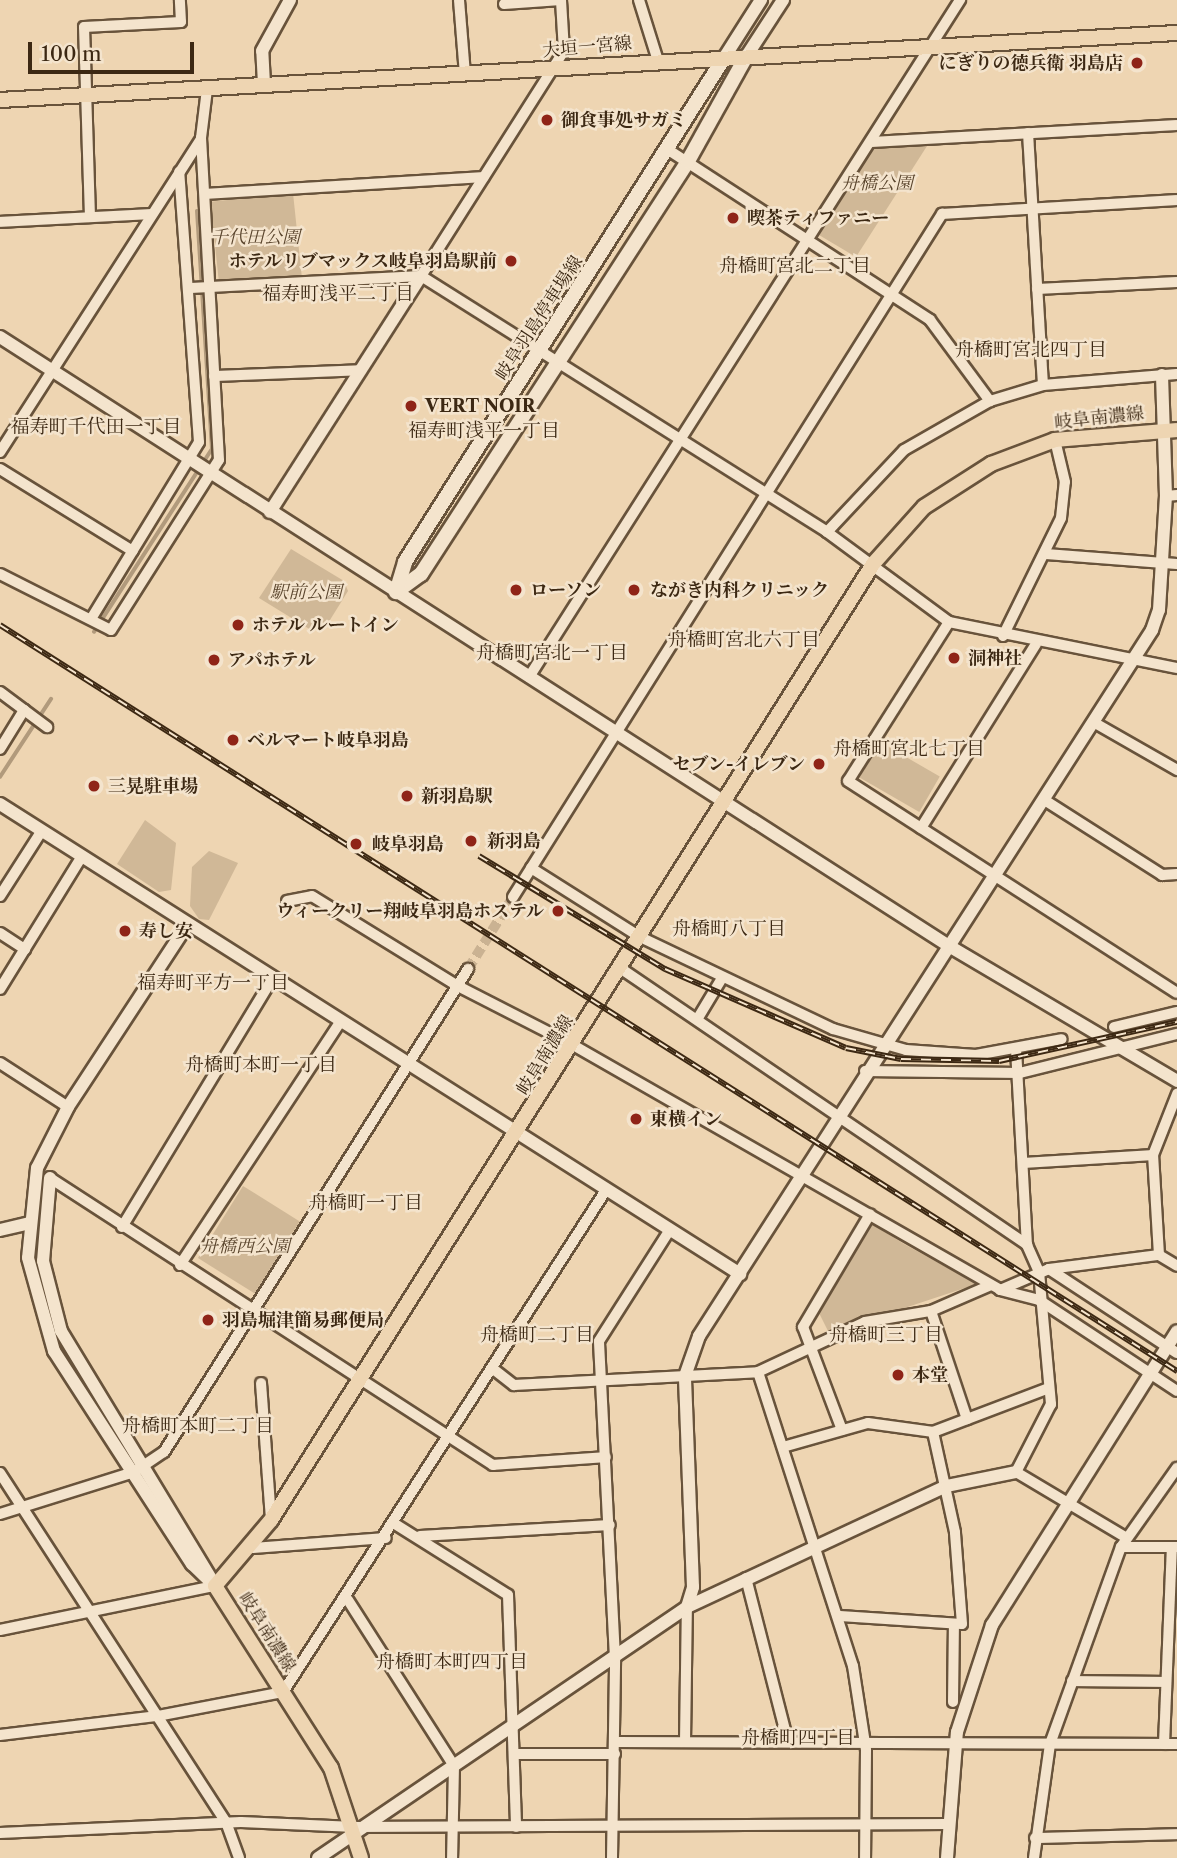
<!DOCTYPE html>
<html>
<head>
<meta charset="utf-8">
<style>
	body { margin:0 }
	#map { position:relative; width:1177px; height:1858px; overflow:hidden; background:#eed5b2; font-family:"Libre Caslon Text","Noto Serif JP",serif }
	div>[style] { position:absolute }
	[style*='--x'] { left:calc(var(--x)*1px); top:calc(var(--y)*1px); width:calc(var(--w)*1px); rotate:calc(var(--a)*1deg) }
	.green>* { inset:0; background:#d0b897; transform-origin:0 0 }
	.stream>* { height:3.5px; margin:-1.75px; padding:0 1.75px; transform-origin:1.75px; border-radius:1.75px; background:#b19a7c }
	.minor-tunnel>* { height:10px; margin-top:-5px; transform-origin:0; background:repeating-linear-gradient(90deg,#cab292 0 10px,transparent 0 15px) }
	.roads { filter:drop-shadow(2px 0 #68533b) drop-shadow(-2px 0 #68533b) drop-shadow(0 2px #68533b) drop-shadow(0 -2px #68533b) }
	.minor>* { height:10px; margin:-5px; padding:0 5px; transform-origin:5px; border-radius:5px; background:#f4e4cd }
	.tertiary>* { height:12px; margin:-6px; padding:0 6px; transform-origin:6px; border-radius:6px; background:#f4e4cd }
	.secondary>* { height:14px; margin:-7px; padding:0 7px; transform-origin:7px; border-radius:7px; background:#f4e4cd }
	.primary>* { height:14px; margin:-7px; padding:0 7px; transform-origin:7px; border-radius:7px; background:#eed5b2 }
	.rail>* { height:6px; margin-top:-3px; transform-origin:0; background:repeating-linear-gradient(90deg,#f4e4cd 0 10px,#3c2813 0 20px); box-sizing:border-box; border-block:2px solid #3c2813 }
	.dots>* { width:19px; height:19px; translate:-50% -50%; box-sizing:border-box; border:4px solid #f4e4cd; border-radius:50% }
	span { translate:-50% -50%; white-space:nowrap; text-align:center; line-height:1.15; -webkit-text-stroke:5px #f4e4cd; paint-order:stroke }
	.street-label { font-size:18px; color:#3c2813 }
	.poi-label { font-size:18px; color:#3c2813; font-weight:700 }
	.right { translate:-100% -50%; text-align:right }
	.left { translate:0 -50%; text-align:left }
	.park-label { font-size:18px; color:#5a452d; font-style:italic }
	.neighbourhood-label { font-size:19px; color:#3c2813 }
	.scale { position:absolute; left:28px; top:42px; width:166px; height:32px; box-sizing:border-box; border:4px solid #3c2813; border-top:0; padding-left:9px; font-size:21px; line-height:24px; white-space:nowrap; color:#3c2813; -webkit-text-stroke:5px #f4e4cd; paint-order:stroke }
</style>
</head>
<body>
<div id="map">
	<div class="green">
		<div style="clip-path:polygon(927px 146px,856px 257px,819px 235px,874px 148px)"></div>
		<div style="left:293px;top:193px;width:83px;height:83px;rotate:84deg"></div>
		<div style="clip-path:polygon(291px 549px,344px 581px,348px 591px,325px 628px,311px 630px,259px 598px)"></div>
		<div style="left:880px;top:742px;width:69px;height:41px;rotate:30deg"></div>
		<div style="clip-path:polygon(145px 820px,176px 843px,171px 890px,159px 892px,117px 864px)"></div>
		<div style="clip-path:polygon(209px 851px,238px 863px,209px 920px,199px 919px,190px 906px,192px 867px)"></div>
		<div style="left:243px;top:1186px;width:67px;height:85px;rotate:32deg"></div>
		<div style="clip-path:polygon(872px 1224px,904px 1244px,977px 1284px,829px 1333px,819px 1313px)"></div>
	</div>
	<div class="stream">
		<div style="--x:94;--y:632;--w:218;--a:-57.2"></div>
		<div style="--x:212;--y:449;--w:238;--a:-93.6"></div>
		<div style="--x:0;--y:777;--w:93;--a:-56.8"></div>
	</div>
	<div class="minor-tunnel">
		<div style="--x:468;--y:969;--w:85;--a:-58"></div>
	</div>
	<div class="roads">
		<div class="minor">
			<div style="--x:459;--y:0;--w:74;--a:85.4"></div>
			<div style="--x:639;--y:0;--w:64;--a:72.7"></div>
			<div style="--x:504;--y:4;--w:57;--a:-4"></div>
			<div style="--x:1028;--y:133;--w:252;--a:86.6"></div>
			<div style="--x:872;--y:142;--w:305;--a:-3.2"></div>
			<div style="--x:670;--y:151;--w:310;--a:33"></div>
			<div style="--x:930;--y:320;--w:101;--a:53.5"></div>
			<div style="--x:205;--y:194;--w:279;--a:-3.5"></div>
			<div style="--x:90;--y:217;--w:190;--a:-91.8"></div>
			<div style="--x:84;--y:27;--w:97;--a:-3"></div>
			<div style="--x:181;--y:22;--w:22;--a:-93"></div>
			<div style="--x:0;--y:222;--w:152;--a:-3"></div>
			<div style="--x:421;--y:276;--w:267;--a:-57.6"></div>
			<div style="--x:564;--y:51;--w:51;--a:-93.4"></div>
			<div style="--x:191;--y:288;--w:230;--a:-3"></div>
			<div style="--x:421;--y:276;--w:480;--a:32.2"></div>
			<div style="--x:827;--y:532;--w:152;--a:36.4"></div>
			<div style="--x:949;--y:622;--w:233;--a:11.4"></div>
			<div style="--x:1037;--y:289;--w:140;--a:-2.9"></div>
			<div style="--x:214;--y:376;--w:147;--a:-2.3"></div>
			<div style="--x:0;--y:452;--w:372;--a:-57.3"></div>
			<div style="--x:0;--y:469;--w:156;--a:31.7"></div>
			<div style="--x:1166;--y:496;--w:11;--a:-5"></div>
			<div style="--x:827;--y:532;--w:112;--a:-46.8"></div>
			<div style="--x:904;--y:450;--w:99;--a:-29.7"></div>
			<div style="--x:990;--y:401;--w:55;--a:-16.8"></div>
			<div style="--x:1043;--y:385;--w:134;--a:-4.7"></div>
			<div style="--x:1046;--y:554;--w:131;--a:4.4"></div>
			<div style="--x:0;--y:574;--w:124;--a:26.8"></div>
			<div style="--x:111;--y:630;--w:201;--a:-57.6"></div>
			<div style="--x:219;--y:460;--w:323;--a:-93.2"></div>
			<div style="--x:201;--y:138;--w:49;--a:-83"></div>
			<div style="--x:91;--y:619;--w:207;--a:-58.6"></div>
			<div style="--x:199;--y:442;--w:271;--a:-94.2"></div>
			<div style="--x:949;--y:622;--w:188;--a:122.4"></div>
			<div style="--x:848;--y:781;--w:391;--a:32.8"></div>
			<div style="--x:1003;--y:636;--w:131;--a:-63.8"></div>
			<div style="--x:1061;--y:518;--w:36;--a:-84"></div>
			<div style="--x:1065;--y:482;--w:43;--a:-103.4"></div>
			<div style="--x:529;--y:677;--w:803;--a:-57.52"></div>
			<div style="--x:0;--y:692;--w:59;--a:36.7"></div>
			<div style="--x:1095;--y:723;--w:95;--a:29.8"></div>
			<div style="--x:0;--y:749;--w:46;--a:-58.4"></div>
			<div style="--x:1046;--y:801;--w:138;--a:32.5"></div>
			<div style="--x:1162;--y:875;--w:15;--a:-4"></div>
			<div style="--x:921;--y:828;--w:217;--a:-58"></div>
			<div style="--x:531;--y:868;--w:129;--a:32.3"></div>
			<div style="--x:640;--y:937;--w:214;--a:25.5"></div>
			<div style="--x:833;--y:1029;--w:76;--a:16"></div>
			<div style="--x:906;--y:1050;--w:70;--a:4.1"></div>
			<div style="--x:976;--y:1055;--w:87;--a:-10.5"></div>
			<div style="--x:0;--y:896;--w:76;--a:-57.4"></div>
			<div style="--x:513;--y:897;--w:807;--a:-57.87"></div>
			<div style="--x:942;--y:214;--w:235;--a:-3.4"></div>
			<div style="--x:287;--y:901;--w:25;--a:-11"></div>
			<div style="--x:312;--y:896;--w:169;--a:31.7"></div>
			<div style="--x:456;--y:985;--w:131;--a:27.1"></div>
			<div style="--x:573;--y:1045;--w:492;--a:29.8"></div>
			<div style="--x:1000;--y:1290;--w:40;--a:14.4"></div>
			<div style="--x:1039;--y:1300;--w:165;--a:33.4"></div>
			<div style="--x:0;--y:933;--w:30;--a:33"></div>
			<div style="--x:623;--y:970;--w:489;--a:34.2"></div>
			<div style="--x:0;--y:989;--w:154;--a:-58.3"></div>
			<div style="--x:698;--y:1018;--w:47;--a:-59"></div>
			<div style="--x:1114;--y:1027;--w:65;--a:-13.4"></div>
			<div style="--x:1016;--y:1049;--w:196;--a:86.8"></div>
			<div style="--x:1027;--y:1245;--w:30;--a:66"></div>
			<div style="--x:1039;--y:1272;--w:133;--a:84.8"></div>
			<div style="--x:1051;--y:1404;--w:76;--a:117.2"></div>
			<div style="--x:1016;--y:1472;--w:127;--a:30.8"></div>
			<div style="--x:0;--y:1063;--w:81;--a:32.9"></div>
			<div style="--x:865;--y:1071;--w:155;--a:0.7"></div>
			<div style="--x:1020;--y:1073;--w:162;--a:-14"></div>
			<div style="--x:1024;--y:1163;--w:129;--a:-3.5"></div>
			<div style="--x:50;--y:1178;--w:528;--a:32.94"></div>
			<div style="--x:493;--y:1465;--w:113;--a:-4"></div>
			<div style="--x:122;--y:1227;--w:290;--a:-58.8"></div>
			<div style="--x:1159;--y:1255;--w:100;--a:-93.4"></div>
			<div style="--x:1153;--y:1155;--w:66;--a:-68.5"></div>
			<div style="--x:180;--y:1265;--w:291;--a:-56.6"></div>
			<div style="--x:1049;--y:1269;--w:153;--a:33.3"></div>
			<div style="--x:1000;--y:1290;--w:53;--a:-23.2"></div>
			<div style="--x:1049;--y:1269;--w:111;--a:-7.3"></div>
			<div style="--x:1159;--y:1255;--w:21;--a:31"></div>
			<div style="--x:931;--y:1311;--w:114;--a:71.6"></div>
			<div style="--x:492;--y:1368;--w:28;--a:38"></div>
			<div style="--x:514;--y:1385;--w:244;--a:-3"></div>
			<div style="--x:758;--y:1372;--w:118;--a:-25"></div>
			<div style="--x:865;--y:1322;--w:67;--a:-9.5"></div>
			<div style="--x:931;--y:1311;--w:65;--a:-23.4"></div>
			<div style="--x:758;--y:1372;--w:309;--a:72.1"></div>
			<div style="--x:853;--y:1666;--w:85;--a:81.2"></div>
			<div style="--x:866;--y:1750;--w:108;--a:90.5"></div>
			<div style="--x:261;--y:1383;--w:136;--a:85.8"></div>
			<div style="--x:842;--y:1430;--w:110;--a:-110.7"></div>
			<div style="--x:803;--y:1327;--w:131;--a:-59.3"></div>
			<div style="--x:783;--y:1447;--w:88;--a:-15.8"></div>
			<div style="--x:868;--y:1423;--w:66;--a:7.9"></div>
			<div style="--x:933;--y:1432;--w:124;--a:-20.8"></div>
			<div style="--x:0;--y:1473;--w:416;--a:57.1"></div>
			<div style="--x:226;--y:1822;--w:38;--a:70"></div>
			<div style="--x:0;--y:1514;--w:140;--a:-17.4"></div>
			<div style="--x:134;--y:1472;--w:36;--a:-34"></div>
			<div style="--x:164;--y:1452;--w:571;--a:-57.81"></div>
			<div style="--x:395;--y:1524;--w:133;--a:32.1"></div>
			<div style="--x:508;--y:1595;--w:232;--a:88"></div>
			<div style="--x:420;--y:1536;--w:190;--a:-3.3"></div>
			<div style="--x:1121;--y:1547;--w:56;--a:0"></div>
			<div style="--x:253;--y:1548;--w:133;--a:-4.3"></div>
			<div style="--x:746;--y:1578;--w:169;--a:75.6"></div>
			<div style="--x:348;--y:1600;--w:197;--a:57.4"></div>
			<div style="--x:454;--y:1766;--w:92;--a:91.2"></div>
			<div style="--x:840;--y:1616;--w:122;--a:3.8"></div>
			<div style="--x:962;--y:1624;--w:92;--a:-94.4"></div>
			<div style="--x:955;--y:1532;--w:102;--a:-102.4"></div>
			<div style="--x:0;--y:1630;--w:219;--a:-11.6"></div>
			<div style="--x:1072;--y:1681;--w:94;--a:0.6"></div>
			<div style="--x:953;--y:1702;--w:77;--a:-89.3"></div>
			<div style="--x:0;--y:1735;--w:159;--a:-6.9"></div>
			<div style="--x:158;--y:1716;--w:127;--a:-10.9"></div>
			<div style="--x:283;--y:1692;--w:597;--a:-57.24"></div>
			<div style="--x:615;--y:1742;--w:562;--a:0.2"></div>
			<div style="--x:685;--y:1742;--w:135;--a:-89.2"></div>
			<div style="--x:1164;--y:1744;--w:197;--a:-87.7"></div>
			<div style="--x:514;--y:1754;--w:101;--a:0"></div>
			<div style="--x:0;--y:1833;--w:241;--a:-2.6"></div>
			<div style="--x:241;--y:1822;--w:114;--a:2.5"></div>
			<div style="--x:355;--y:1827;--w:593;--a:-0.29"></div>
			<div style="--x:1035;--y:1838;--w:142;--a:-1.6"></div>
			<div style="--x:612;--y:1858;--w:200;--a:-89.1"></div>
			<div style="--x:615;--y:1658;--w:317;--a:-92.9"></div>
			<div style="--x:599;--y:1341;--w:130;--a:-57.5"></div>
			<div style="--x:1034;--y:1858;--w:115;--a:-82"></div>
			<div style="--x:1050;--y:1744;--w:209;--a:-70.2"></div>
			<div style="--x:1121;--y:1547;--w:97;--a:-54.7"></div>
		</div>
		<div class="tertiary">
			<div style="--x:746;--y:57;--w:68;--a:-57"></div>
			<div style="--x:724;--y:58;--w:69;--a:-57.5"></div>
			<div style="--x:264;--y:84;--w:33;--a:-93"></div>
			<div style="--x:262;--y:51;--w:58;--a:-61.2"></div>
			<div style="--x:0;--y:337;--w:1128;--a:32.69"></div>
			<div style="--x:949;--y:946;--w:265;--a:30.6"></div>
			<div style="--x:270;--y:512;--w:280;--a:-57.4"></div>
			<div style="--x:0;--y:804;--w:877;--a:32.42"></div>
			<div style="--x:187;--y:925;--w:217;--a:123.2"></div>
			<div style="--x:68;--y:1107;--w:68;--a:116.9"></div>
			<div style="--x:37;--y:1168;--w:90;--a:95.7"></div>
			<div style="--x:28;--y:1258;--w:97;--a:74.4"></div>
			<div style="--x:54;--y:1351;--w:254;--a:57.1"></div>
			<div style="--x:192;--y:1564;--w:32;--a:44"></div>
			<div style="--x:50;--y:1178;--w:83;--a:94.8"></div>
			<div style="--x:43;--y:1261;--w:72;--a:75.6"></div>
			<div style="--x:61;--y:1331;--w:291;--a:58.8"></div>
			<div style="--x:0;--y:1230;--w:28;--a:-13"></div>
			<div style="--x:687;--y:1607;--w:21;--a:-73"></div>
			<div style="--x:693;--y:1587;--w:211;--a:-92.2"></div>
			<div style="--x:685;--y:1376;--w:42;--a:-70.7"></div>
			<div style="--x:699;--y:1336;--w:839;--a:-57.31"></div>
			<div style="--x:1152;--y:630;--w:21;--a:-71"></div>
			<div style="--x:1159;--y:610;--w:114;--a:-86.5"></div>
			<div style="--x:1166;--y:496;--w:121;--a:-91.9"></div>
			<div style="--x:318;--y:1858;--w:446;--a:-34.2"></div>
			<div style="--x:687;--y:1607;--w:287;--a:-25"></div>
			<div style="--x:947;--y:1486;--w:70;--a:-11.5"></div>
			<div style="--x:947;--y:1858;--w:126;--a:-85.5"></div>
			<div style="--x:957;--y:1732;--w:113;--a:-71.9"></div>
			<div style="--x:992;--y:1625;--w:347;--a:-57.8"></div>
		</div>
		<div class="secondary">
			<div style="--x:396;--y:592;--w:31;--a:-36"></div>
			<div style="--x:421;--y:574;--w:492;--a:-57.1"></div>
			<div style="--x:688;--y:161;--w:119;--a:-60.9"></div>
			<div style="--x:396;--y:592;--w:31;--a:-73"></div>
			<div style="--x:405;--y:562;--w:596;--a:-57.67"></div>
		</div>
		<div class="primary">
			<div style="--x:0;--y:100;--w:1179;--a:-3.26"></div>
			<div style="--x:361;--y:1858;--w:95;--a:-108.4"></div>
			<div style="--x:331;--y:1768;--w:216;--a:-122.5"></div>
			<div style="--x:215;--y:1586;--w:87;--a:-49.7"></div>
			<div style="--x:271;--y:1520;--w:1130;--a:-57.8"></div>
			<div style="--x:873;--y:564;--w:76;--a:-48.2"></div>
			<div style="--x:924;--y:507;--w:80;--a:-32.7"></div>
			<div style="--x:991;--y:464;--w:68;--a:-20.6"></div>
			<div style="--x:1055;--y:440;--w:122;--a:-4.7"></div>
		</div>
	</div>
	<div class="rail">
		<div style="--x:0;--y:625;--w:1394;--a:32.37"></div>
		<div style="--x:479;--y:856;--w:218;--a:31.3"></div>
		<div style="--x:665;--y:969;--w:197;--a:23.6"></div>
		<div style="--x:846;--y:1048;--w:56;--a:11.3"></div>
		<div style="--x:901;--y:1059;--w:98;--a:1.2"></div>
		<div style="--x:999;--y:1061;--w:182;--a:-12.4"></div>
	</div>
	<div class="dots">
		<div style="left:1137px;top:63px;background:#8f2418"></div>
		<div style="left:547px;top:120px;background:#8f2418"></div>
		<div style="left:733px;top:218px;background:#8f2418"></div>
		<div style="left:511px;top:261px;background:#8f2418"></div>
		<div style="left:411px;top:406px;background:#8f2418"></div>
		<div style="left:516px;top:590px;background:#8f2418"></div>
		<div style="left:634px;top:590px;background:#8f2418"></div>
		<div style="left:238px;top:625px;background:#8f2418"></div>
		<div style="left:954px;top:658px;background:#8f2418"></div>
		<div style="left:214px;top:660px;background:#8f2418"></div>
		<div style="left:233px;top:740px;background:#8f2418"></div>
		<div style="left:819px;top:764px;background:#8f2418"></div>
		<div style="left:94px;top:786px;background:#8f2418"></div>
		<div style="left:407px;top:796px;background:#8f2418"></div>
		<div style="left:471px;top:841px;background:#8f2418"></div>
		<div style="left:356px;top:844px;background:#8f2418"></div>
		<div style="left:558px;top:911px;background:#8f2418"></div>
		<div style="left:125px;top:931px;background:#8f2418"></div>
		<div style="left:636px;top:1119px;background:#8f2418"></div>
		<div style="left:208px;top:1320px;background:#8f2418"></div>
		<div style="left:898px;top:1375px;background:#8f2418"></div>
	</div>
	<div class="street-label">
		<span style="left:587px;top:47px;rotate:-5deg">大垣一宮線</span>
		<span style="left:539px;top:318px;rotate:-57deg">岐阜羽島停車場線</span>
		<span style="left:1099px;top:418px;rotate:-6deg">岐阜南濃線</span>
		<span style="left:545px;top:1055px;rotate:-58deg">岐阜南濃線</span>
		<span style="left:267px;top:1632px;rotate:58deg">岐阜南濃線</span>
	</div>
	<div class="poi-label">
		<span class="right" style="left:1123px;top:63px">にぎりの徳兵衛 羽島店</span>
		<span class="left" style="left:561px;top:120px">御食事処サガミ</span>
		<span class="left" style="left:747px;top:218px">喫茶ティファニー</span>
		<span class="right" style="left:497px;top:261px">ホテルリブマックス岐阜羽島駅前</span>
		<span class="left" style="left:425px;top:406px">VERT NOIR</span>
		<span class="left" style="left:530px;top:590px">ローソン</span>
		<span class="left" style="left:650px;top:590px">ながき内科クリニック</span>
		<span class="left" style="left:252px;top:625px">ホテル ルートイン</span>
		<span class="left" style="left:968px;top:658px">洞神社</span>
		<span class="left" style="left:228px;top:660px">アパホテル</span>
		<span class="left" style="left:247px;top:740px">ベルマート岐阜羽島</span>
		<span class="right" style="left:805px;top:764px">セブン-イレブン</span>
		<span class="left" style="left:108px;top:786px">三晃駐車場</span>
		<span class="left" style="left:421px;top:796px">新羽島駅</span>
		<span class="left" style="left:487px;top:841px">新羽島</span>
		<span class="left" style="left:372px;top:844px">岐阜羽島</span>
		<span class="right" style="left:544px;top:911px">ウィークリー翔岐阜羽島ホステル</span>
		<span class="left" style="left:139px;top:931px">寿し安</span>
		<span class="left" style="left:650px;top:1119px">東横イン</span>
		<span class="left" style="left:222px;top:1320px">羽島堀津簡易郵便局</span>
		<span class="left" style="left:912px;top:1375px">本堂</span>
	</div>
	<div class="park-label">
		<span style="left:877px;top:183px">舟橋公園</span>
		<span style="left:255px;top:237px">千代田公園</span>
		<span style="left:306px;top:592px">駅前公園</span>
		<span style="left:245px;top:1246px">舟橋西公園</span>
	</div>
	<div class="neighbourhood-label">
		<span style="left:795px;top:266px">舟橋町宮北二丁目</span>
		<span style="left:338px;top:294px">福寿町浅平二丁目</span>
		<span style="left:1031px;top:350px">舟橋町宮北四丁目</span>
		<span style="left:96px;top:427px">福寿町千代田一丁目</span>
		<span style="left:484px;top:431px">福寿町浅平一丁目</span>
		<span style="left:744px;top:640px">舟橋町宮北六丁目</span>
		<span style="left:552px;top:653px">舟橋町宮北一丁目</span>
		<span style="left:909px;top:749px">舟橋町宮北七丁目</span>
		<span style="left:729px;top:929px">舟橋町八丁目</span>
		<span style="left:213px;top:983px">福寿町平方一丁目</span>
		<span style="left:261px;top:1065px">舟橋町本町一丁目</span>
		<span style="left:366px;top:1203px">舟橋町一丁目</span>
		<span style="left:537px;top:1335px">舟橋町二丁目</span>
		<span style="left:886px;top:1335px">舟橋町三丁目</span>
		<span style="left:198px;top:1426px">舟橋町本町二丁目</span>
		<span style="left:452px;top:1662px">舟橋町本町四丁目</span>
		<span style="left:798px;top:1738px">舟橋町四丁目</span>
	</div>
	<div class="scale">100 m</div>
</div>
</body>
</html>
